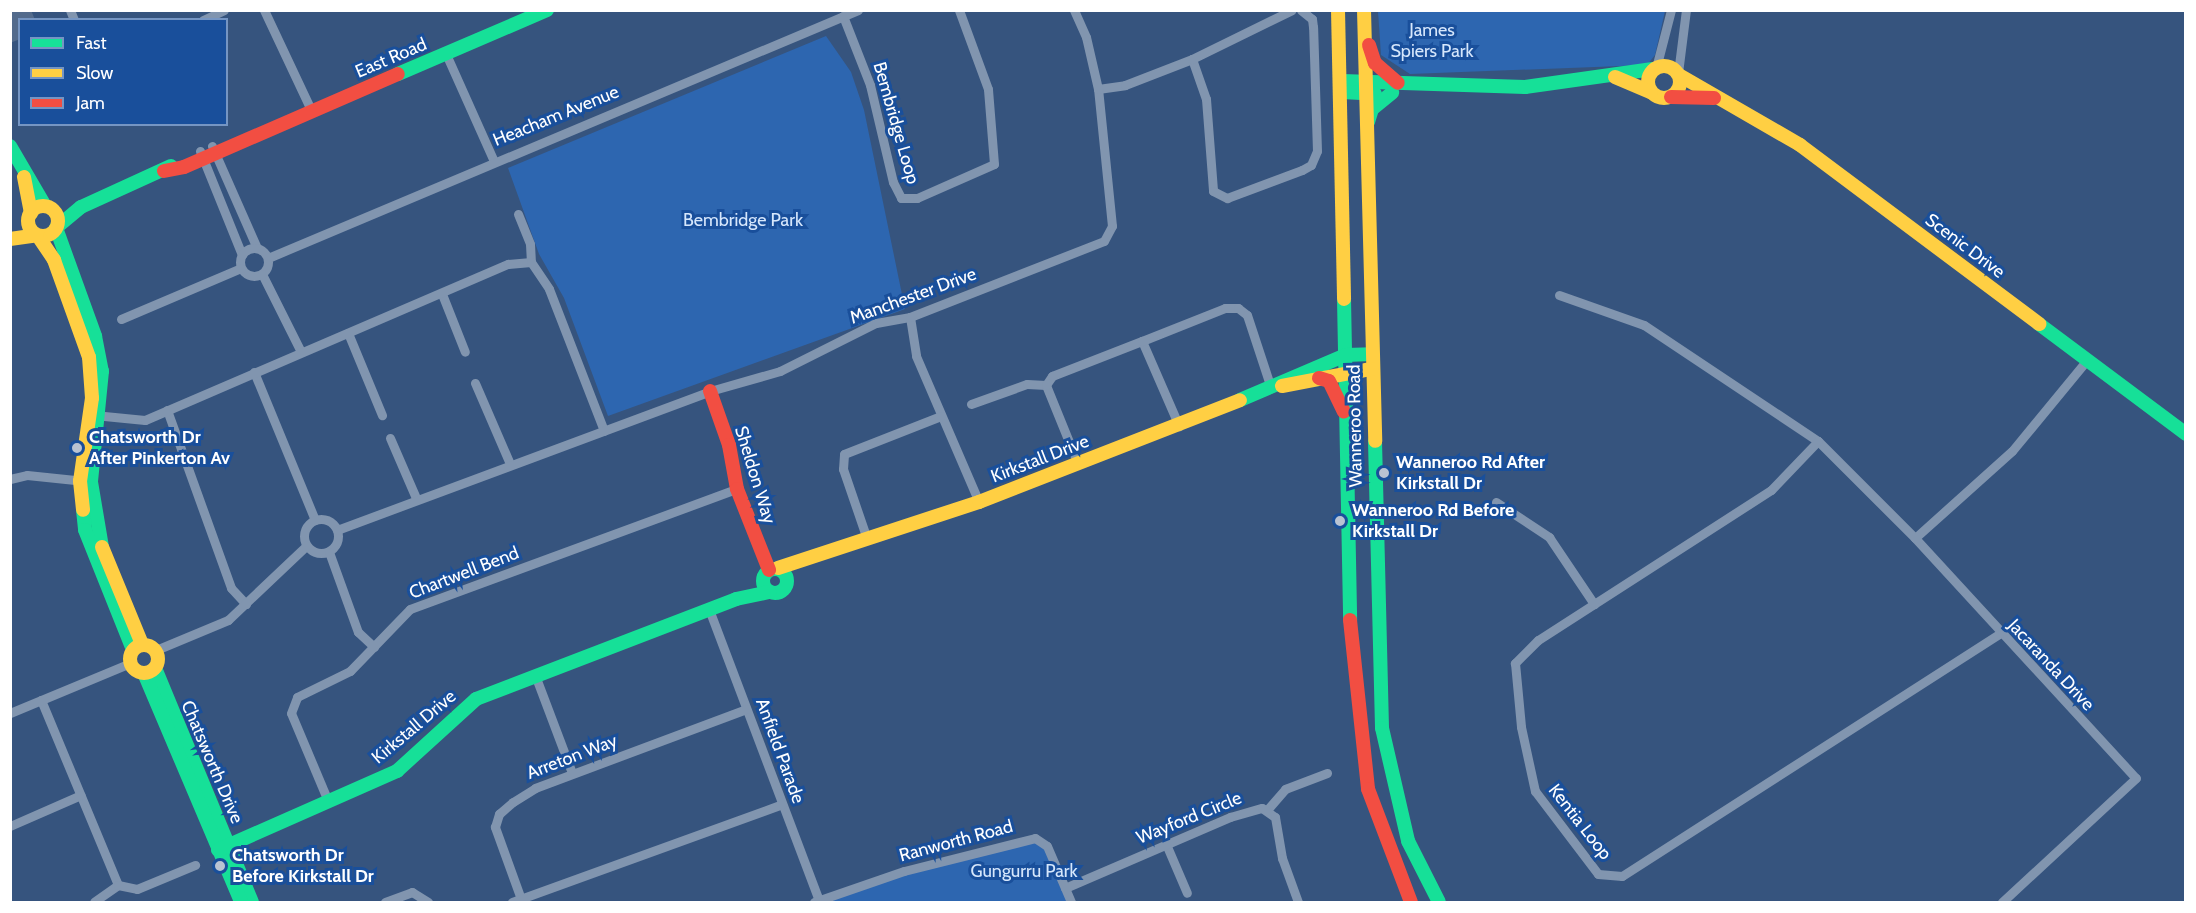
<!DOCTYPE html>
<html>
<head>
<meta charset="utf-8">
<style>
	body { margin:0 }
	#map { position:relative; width:2196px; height:913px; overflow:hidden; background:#36547e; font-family:Cabin,sans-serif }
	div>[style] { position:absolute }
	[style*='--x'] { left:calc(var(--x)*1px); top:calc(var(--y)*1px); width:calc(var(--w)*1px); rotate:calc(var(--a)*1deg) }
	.green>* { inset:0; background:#2d66b0 }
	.building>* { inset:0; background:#536b8c }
	.street>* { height:9px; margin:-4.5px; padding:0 4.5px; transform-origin:4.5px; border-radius:4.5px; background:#8195af }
	.street>.ring { margin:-4.5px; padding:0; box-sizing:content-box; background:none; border:9px solid #8195af; border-radius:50% }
	.fast>* { height:14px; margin:-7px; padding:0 7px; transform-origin:7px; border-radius:7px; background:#16e098 }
	.fast>.ring { margin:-7px; padding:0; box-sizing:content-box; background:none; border:14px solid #16e098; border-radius:50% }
	.slow>* { height:14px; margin:-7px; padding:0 7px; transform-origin:7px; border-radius:7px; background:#ffcf43 }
	.slow>.ring { margin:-7px; padding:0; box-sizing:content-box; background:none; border:14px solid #ffcf43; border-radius:50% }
	.jam>* { height:14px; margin:-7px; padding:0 7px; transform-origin:7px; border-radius:7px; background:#f24e42 }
	.dots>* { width:16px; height:16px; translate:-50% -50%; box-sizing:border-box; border:3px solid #194f9b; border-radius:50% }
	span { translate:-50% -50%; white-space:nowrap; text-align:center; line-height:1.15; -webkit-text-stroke:6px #194f9b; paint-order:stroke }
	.park-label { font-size:18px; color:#d6e7fc }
	.street-label { font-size:18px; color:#fff }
	.poi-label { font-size:18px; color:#fff; font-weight:700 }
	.left { translate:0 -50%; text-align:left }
	.frame { position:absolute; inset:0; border:12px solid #fff; pointer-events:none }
	.legend { position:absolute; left:18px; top:18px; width:210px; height:108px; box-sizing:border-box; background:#194f9b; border:2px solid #7595c3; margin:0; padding:8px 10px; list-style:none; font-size:18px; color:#fff }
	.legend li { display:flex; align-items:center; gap:12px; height:30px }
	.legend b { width:30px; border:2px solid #7595c3 }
</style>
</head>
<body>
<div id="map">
	<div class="green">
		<div style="clip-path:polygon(1378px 11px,1665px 11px,1655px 55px,1647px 65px,1410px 74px,1381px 55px)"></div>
		<div style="clip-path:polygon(826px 36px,851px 72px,864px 110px,905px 309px,608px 416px,564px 298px,539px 254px,508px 168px)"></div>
		<div style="clip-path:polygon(1042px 841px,1071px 902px,815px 902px,904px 871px)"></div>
	</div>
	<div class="building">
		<div style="clip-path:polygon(10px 10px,31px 10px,35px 20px,20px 20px,20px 39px,10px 43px)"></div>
	</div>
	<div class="street">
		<div style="--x:70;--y:10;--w:11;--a:68"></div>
		<div style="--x:264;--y:10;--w:110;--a:64.8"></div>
		<div style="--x:843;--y:16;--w:74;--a:68.6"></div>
		<div style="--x:870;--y:85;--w:100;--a:76.7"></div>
		<div style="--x:893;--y:182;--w:18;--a:63"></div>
		<div style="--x:901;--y:198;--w:16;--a:0"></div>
		<div style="--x:917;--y:198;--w:84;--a:-23.8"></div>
		<div style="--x:994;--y:164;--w:75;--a:-94.6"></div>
		<div style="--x:988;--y:89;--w:84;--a:-110.2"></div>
		<div style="--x:203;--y:20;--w:23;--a:-25"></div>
		<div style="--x:446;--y:54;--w:115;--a:65.9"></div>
		<div style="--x:1192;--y:59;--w:42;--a:70.7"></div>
		<div style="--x:1206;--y:99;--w:92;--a:85.6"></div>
		<div style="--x:1213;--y:191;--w:16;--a:27"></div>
		<div style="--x:1227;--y:198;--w:80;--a:-20.5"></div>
		<div style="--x:1302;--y:170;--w:10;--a:-29"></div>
		<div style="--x:1311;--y:165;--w:15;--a:-67"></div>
		<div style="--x:1317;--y:151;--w:124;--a:-91.8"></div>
		<div style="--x:1313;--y:27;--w:8;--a:-97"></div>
		<div style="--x:1312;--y:19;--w:14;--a:-141"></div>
		<div style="--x:1656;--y:68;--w:60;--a:-75.5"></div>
		<div style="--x:1678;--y:73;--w:64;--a:-82.8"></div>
		<div style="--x:1098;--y:89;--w:27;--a:-8"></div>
		<div style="--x:1125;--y:85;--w:72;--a:-21.2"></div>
		<div style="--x:1192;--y:59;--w:111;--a:-26.1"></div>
		<div style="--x:212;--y:146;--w:111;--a:66.2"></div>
		<div style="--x:200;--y:151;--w:112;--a:68"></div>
		<div style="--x:518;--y:214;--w:32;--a:68"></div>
		<div style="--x:530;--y:244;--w:18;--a:87"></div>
		<div class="ring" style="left:240px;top:248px;width:19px;height:19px"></div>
		<div style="--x:268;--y:258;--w:640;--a:-22.8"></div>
		<div style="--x:262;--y:274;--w:87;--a:63.4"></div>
		<div style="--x:442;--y:294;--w:62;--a:68.4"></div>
		<div style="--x:1559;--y:295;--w:90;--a:19.4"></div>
		<div style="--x:1644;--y:325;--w:209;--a:33.7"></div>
		<div style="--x:1818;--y:441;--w:137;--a:45"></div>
		<div style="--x:1915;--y:538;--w:326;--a:47.4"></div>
		<div style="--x:2136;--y:778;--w:183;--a:137.2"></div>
		<div style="--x:910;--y:317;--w:39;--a:81"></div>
		<div style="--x:916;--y:356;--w:159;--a:66.7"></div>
		<div style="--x:121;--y:319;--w:130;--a:-23"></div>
		<div style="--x:348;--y:333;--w:89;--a:67.5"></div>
		<div style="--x:1142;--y:341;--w:93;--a:66.5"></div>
		<div style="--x:254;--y:372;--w:160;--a:67.6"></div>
		<div style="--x:475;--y:383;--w:88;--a:66.6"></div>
		<div style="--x:971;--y:404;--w:59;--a:-19.7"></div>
		<div style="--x:1027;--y:384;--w:19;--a:3"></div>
		<div style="--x:167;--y:410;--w:189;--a:70.2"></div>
		<div style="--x:231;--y:588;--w:22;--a:47"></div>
		<div style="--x:94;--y:415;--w:51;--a:5.6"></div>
		<div style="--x:145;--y:420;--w:395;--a:-23.3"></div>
		<div style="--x:508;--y:264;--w:23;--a:-5"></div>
		<div style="--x:531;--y:262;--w:32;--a:56"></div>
		<div style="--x:549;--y:289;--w:152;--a:68.8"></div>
		<div style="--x:390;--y:438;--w:65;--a:66.6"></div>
		<div style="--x:1818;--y:441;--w:68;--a:133.8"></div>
		<div style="--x:1771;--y:490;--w:277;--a:147.2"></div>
		<div style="--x:1538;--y:640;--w:33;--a:135"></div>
		<div style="--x:1515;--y:663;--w:64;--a:84.6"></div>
		<div style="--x:1521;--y:727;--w:66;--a:77.7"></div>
		<div style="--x:1535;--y:791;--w:104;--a:52.8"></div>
		<div style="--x:1598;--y:874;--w:24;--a:5"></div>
		<div style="--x:1622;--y:876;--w:448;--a:-32.7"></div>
		<div style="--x:1078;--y:464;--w:85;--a:-112.1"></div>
		<div style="--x:1046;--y:385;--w:11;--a:-56"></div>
		<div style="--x:1052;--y:376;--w:97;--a:-21.3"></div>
		<div style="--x:1142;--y:341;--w:89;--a:-21.7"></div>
		<div style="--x:1225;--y:308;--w:13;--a:0"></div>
		<div style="--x:1238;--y:308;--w:11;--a:38"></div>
		<div style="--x:1247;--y:315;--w:77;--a:71.8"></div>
		<div style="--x:10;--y:479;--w:17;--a:-13"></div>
		<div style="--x:27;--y:475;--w:58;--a:5.9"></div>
		<div style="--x:1496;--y:502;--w:64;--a:33.4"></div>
		<div style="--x:1549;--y:537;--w:81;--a:56.1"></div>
		<div class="ring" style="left:304px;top:519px;width:25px;height:25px"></div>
		<div style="--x:337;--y:530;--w:398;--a:-20.4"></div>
		<div style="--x:710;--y:391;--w:73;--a:-15.9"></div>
		<div style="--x:780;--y:371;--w:107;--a:-26.6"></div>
		<div style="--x:876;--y:323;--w:35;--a:-10"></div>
		<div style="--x:910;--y:317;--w:208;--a:-21.4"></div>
		<div style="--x:1104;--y:241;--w:17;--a:-62"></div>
		<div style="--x:1112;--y:226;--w:138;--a:-95.8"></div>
		<div style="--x:1098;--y:89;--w:53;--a:-103"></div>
		<div style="--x:1086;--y:37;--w:30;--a:-114"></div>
		<div style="--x:1915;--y:538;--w:130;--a:-41.9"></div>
		<div style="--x:2012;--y:451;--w:118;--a:-50.5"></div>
		<div style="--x:867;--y:539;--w:74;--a:-108.9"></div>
		<div style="--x:843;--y:469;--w:15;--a:-86"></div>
		<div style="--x:844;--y:454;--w:104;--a:-21.4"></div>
		<div style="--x:329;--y:552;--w:85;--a:70.1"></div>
		<div style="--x:358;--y:632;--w:22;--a:43"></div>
		<div style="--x:710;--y:612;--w:309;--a:69.3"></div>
		<div style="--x:156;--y:650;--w:78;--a:-22.6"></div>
		<div style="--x:228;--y:620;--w:108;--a:-43.5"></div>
		<div style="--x:535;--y:675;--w:105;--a:69.3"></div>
		<div style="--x:41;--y:700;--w:200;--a:67.4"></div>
		<div style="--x:118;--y:885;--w:29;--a:145"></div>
		<div style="--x:10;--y:713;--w:130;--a:-22.6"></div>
		<div style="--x:328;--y:801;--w:95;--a:-112.8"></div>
		<div style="--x:291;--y:713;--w:17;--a:-69"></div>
		<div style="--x:297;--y:697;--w:59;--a:-26.1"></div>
		<div style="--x:350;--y:671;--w:86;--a:-45.9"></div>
		<div style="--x:410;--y:609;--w:348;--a:-20.2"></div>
		<div style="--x:1267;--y:810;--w:28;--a:-49"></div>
		<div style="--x:1285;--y:789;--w:45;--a:-20.9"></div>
		<div style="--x:10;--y:826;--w:77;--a:-23.6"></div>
		<div style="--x:1166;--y:844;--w:53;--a:66.8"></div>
		<div style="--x:118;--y:885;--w:19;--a:12"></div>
		<div style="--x:137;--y:889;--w:63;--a:-22.5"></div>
		<div style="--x:1065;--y:888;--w:180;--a:-23.3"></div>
		<div style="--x:1230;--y:817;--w:33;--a:-16"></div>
		<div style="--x:1262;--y:808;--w:16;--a:35"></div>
		<div style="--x:1275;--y:817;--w:42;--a:80.3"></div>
		<div style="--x:1282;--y:858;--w:47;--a:70"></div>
		<div style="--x:521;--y:899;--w:77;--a:-109.9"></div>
		<div style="--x:495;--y:827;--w:14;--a:-73"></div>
		<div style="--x:499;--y:814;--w:18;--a:-41"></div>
		<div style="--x:513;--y:802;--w:26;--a:-32"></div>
		<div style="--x:535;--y:788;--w:225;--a:-20.5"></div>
		<div style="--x:385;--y:902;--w:29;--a:-20"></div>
		<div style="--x:412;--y:892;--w:19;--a:32"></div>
		<div style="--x:512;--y:902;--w:287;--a:-19.9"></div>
		<div style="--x:814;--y:902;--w:95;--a:-19"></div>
		<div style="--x:904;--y:871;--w:135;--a:-14.1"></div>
		<div style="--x:1035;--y:838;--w:14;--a:34"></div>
		<div style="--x:1047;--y:846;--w:61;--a:66.8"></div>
	</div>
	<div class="fast">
		<div style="--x:398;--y:74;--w:162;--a:-23.2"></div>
		<div style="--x:1342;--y:81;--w:183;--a:1.9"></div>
		<div style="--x:1525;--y:87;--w:129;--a:-8"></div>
		<div style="--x:1342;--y:92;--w:33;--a:3"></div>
		<div style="--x:1368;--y:122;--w:14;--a:-73"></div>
		<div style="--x:1372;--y:109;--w:26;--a:-39"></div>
		<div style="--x:10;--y:146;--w:69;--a:59.7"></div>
		<div style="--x:57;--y:227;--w:31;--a:-40"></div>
		<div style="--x:81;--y:207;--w:99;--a:-24.5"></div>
		<div style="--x:56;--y:228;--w:115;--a:70.1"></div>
		<div style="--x:95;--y:336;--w:36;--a:79"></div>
		<div style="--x:102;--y:371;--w:112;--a:95.7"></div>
		<div style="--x:91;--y:482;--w:66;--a:80.4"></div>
		<div style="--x:1344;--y:299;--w:321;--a:88.9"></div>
		<div style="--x:2039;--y:324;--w:184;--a:36.8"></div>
		<div style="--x:1240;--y:400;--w:115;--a:-23"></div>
		<div style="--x:1346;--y:355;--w:25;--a:-2"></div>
		<div style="--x:1375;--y:441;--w:287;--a:88.6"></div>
		<div style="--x:1382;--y:728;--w:116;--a:77"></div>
		<div style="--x:1408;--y:841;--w:68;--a:63.1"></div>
		<div style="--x:83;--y:510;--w:20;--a:84"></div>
		<div style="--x:85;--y:530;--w:129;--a:68.2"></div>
		<div class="ring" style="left:763px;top:569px;width:10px;height:10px"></div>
		<div style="--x:155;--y:668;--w:253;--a:67.5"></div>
		<div style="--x:144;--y:673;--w:249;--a:67"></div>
		<div style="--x:218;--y:850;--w:196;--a:-23.8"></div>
		<div style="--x:397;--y:771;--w:107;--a:-42.3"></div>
		<div style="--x:476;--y:699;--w:279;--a:-21"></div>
		<div style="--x:736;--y:599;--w:34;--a:-12"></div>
	</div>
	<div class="slow">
		<div style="--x:1338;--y:10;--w:289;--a:88.8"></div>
		<div style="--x:1364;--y:10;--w:431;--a:88.5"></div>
		<div class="ring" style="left:1648px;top:66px;width:18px;height:18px"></div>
		<div style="--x:1679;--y:75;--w:140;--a:30"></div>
		<div style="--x:1800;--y:145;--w:299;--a:36.8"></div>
		<div style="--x:1615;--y:77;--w:39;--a:23"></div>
		<div style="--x:24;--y:177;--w:37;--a:79"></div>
		<div class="ring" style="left:28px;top:206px;width:16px;height:16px"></div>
		<div style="--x:38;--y:236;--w:29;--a:56"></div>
		<div style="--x:54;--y:260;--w:103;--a:70.2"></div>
		<div style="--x:89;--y:357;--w:41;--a:85.8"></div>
		<div style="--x:92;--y:398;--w:84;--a:98.2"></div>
		<div style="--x:80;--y:481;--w:29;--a:84"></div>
		<div style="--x:10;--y:239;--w:27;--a:-8"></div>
		<div style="--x:1282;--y:386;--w:91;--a:-10.8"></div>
		<div style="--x:102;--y:547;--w:105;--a:67.6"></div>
		<div style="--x:778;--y:568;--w:212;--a:-18.2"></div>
		<div style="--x:979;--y:502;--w:280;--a:-21.3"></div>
		<div class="ring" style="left:130px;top:645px;width:14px;height:14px"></div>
	</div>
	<div class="jam">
		<div style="--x:1369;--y:45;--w:19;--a:72"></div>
		<div style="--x:1375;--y:63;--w:30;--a:41"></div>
		<div style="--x:1671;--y:97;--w:43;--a:1.3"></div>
		<div style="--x:164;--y:171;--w:20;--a:-11"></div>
		<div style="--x:184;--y:167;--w:233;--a:-23.5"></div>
		<div style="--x:1319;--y:378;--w:10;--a:17"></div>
		<div style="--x:1329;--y:381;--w:34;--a:64"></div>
		<div style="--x:710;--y:391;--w:57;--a:70.6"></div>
		<div style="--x:729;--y:445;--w:45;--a:79.7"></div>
		<div style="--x:737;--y:489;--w:87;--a:68.4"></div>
		<div style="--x:1350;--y:620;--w:170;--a:83.9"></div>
		<div style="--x:1368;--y:789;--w:121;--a:69.2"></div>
	</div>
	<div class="dots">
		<div style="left:77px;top:448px;background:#b9c3d2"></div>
		<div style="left:1384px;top:473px;background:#b9c3d2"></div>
		<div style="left:1340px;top:521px;background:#b9c3d2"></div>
		<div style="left:220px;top:866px;background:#b9c3d2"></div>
	</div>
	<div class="park-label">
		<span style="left:1432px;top:41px">James<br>Spiers Park</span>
		<span style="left:743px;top:220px">Bembridge Park</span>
		<span style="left:1024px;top:871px">Gungurru Park</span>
	</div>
	<div class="street-label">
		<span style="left:391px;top:58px;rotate:-23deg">East Road</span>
		<span style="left:556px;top:116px;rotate:-22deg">Heacham Avenue</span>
		<span style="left:896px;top:123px;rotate:74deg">Bembridge Loop</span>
		<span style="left:1965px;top:246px;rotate:37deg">Scenic Drive</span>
		<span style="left:913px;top:296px;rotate:-20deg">Manchester Drive</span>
		<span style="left:1355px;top:426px;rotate:-91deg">Wanneroo Road</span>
		<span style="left:1040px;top:459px;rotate:-21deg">Kirkstall Drive</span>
		<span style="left:755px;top:475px;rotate:73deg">Sheldon Way</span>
		<span style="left:464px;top:573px;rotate:-21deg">Chartwell Bend</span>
		<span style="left:2051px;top:665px;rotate:47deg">Jacaranda Drive</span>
		<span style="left:414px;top:727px;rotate:-40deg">Kirkstall Drive</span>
		<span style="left:780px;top:751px;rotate:70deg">Anfield Parade</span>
		<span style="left:572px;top:757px;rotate:-21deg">Arreton Way</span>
		<span style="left:212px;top:762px;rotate:67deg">Chatsworth Drive</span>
		<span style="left:1189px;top:818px;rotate:-22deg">Wayford Circle</span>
		<span style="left:1580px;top:822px;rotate:52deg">Kentia Loop</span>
		<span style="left:956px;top:841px;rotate:-15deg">Ranworth Road</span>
	</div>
	<div class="poi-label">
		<span class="left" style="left:89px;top:448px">Chatsworth Dr<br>After Pinkerton Av</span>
		<span class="left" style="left:1396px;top:473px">Wanneroo Rd After<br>Kirkstall Dr</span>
		<span class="left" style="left:1352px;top:521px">Wanneroo Rd Before<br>Kirkstall Dr</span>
		<span class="left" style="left:232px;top:866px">Chatsworth Dr<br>Before Kirkstall Dr</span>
	</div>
	<div class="frame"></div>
	<ul class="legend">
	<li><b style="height:8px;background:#16e098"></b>Fast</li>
	<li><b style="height:8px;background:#ffcf43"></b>Slow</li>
	<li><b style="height:8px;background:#f24e42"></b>Jam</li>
	</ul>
</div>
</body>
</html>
